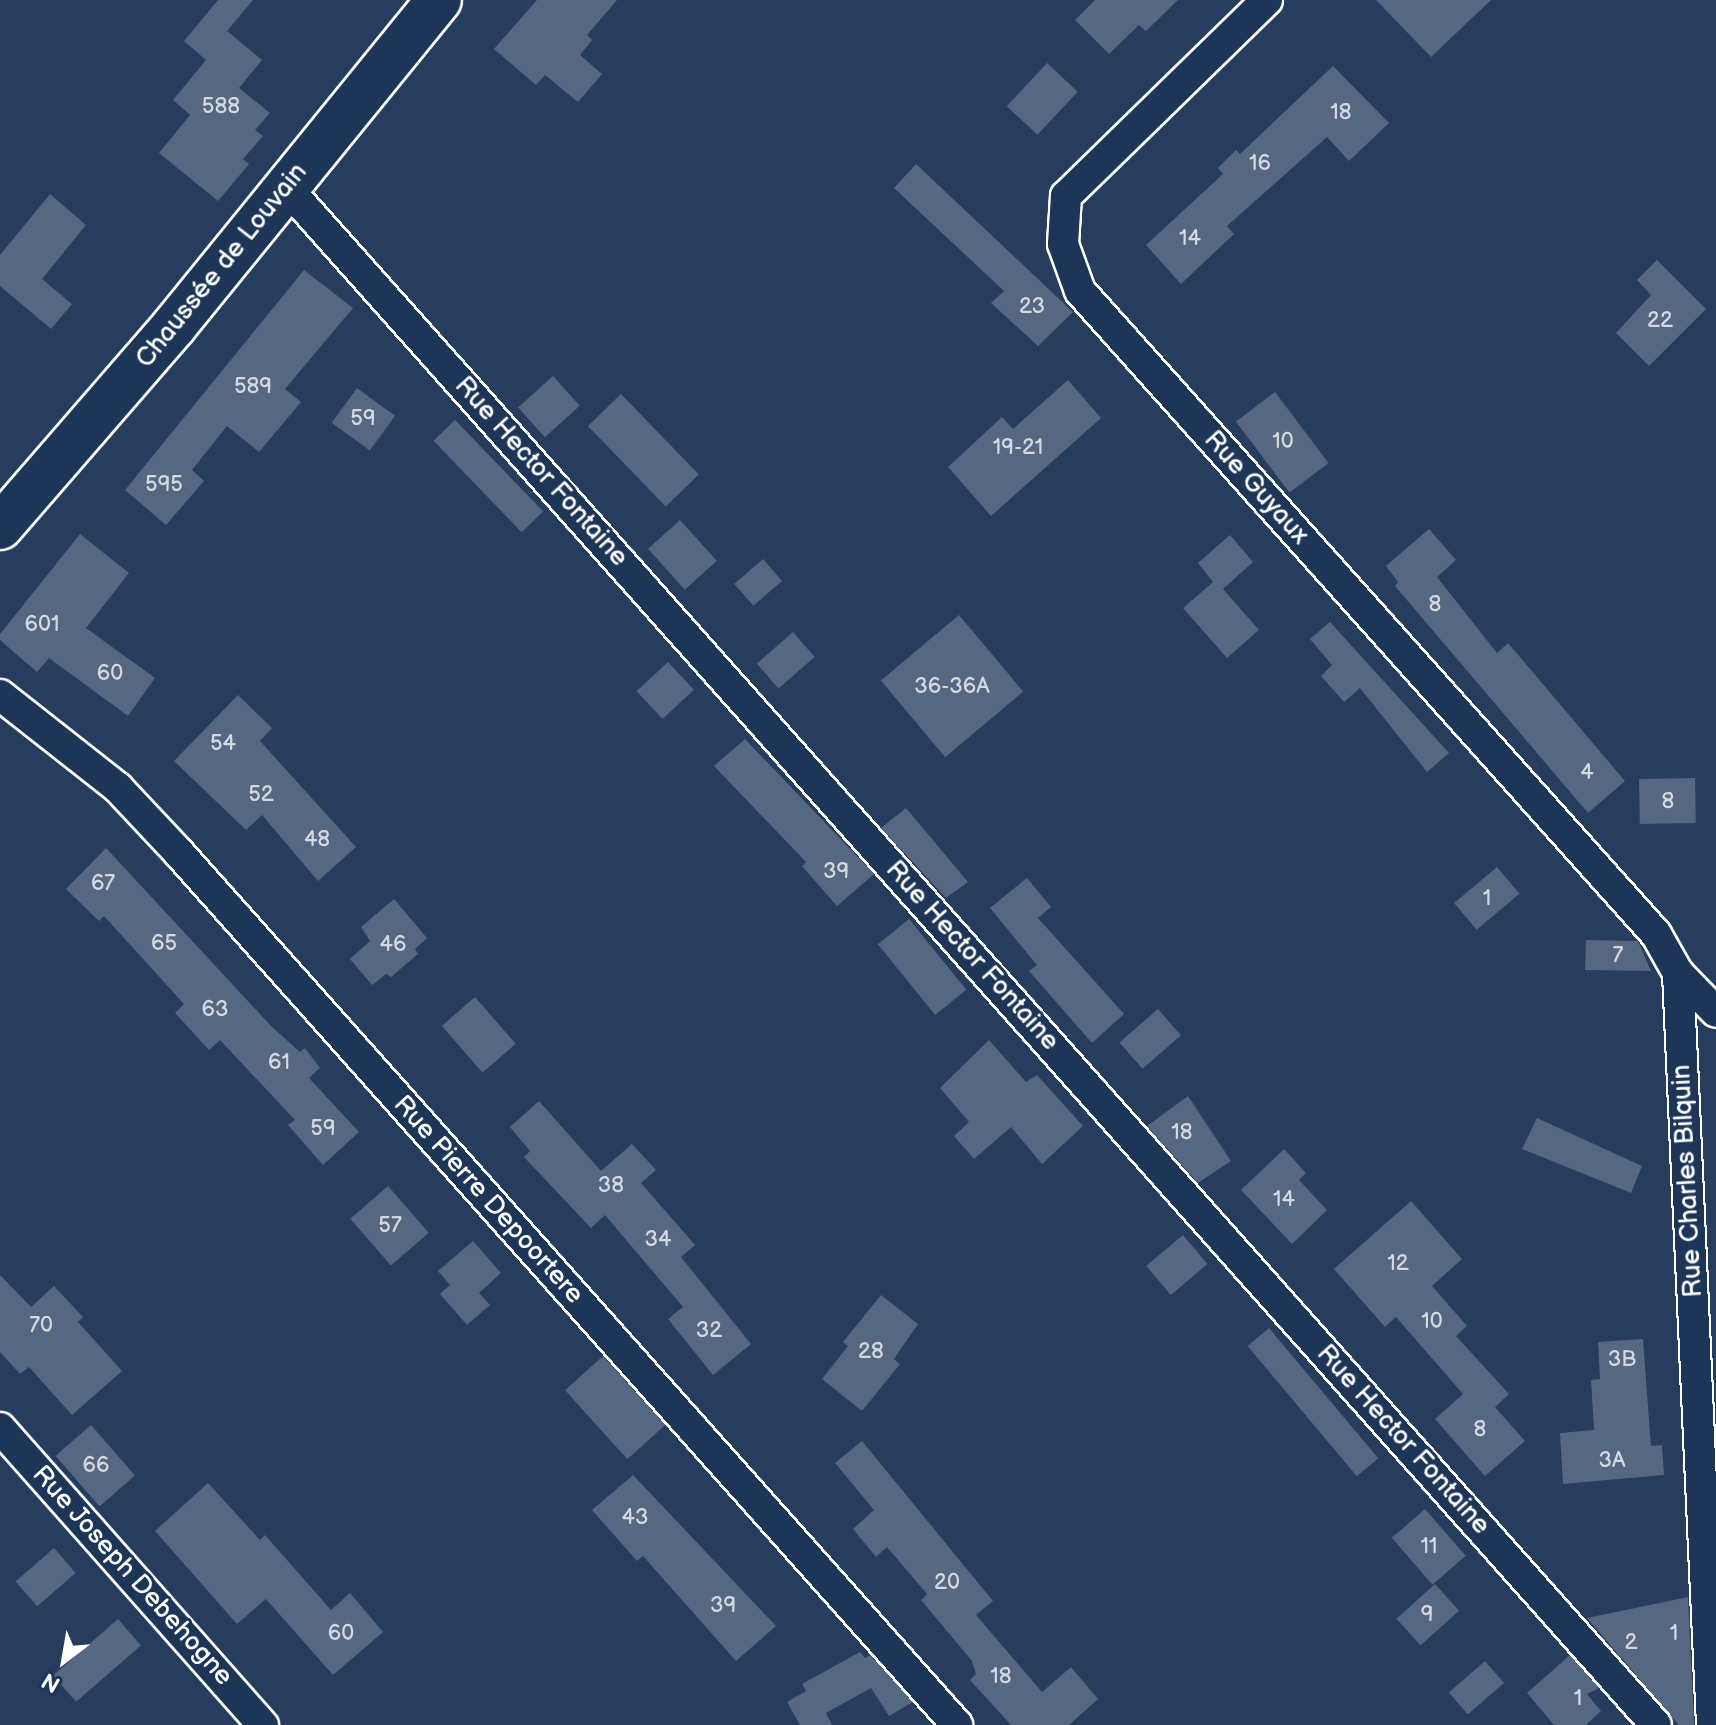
<!DOCTYPE html>
<html>
<head>
<meta charset="utf-8">
<style>
	body { margin:0 }
	#map { position:relative; width:1716px; height:1725px; overflow:hidden; background:#263d5e; font-family:"Balsamiq Sans",sans-serif }
	div>[style] { position:absolute }
	[style*='--x'] { left:calc(var(--x)*1px); top:calc(var(--y)*1px); width:calc(var(--w)*1px); rotate:calc(var(--a)*1deg) }
	.building>* { inset:0; background:#556781; transform-origin:0 0 }
	.roads { filter:drop-shadow(2px 0 #fff) drop-shadow(-2px 0 #fff) drop-shadow(0 2px #fff) drop-shadow(0 -2px #fff) }
	.street>* { height:30px; margin:-15px; padding:0 15px; transform-origin:15px; border-radius:15px; background:#1d3557 }
	.primary>* { height:44px; margin:-22px; padding:0 22px; transform-origin:22px; border-radius:22px; background:#1d3557 }
	span { translate:-50% -50%; white-space:nowrap; text-align:center; line-height:1.15; -webkit-text-stroke:6px #1d3557; paint-order:stroke }
	.number-label { font-size:22px; color:#d4d9e0 }
	.number-label span { -webkit-text-stroke-width:0 }
	.street-label { font-size:26px; color:#fff }
	.north { position:absolute; left:24px; top:1621px; width:80px; height:80px; -webkit-text-stroke:6px #1d3557; paint-order:stroke; rotate:211deg; font-size:22px; font-weight:700; line-height:32px; text-align:center; color:#fff }
	.north::after { content:''; display:block; margin:auto; width:28px; height:36px; background:#fff; clip-path:polygon(50% 0,100% 100%,50% 72%,0 100%) }
</style>
</head>
<body>
<div id="map">
	<div class="building">
		<div style="clip-path:polygon(218px 0,253px 0,227px 31px,262px 60px,239px 88px,270px 113px,255px 130px,263px 136px,243px 159px,249px 164px,218px 201px,159px 153px,190px 115px,173px 100px,206px 60px,184px 41px)"></div>
		<div style="clip-path:polygon(537px 0,617px 0,587px 35px,592px 40px,580px 55px,602px 74px,578px 102px,545px 75px,536px 85px,494px 49px)"></div>
		<div style="clip-path:polygon(1095px 0,1178px 0,1146px 31px,1139px 25px,1109px 54px,1075px 20px)"></div>
		<div style="clip-path:polygon(1376px 0,1491px 0,1431px 57px)"></div>
		<div style="left:1047px;top:63px;width:42px;height:59px;rotate:43deg"></div>
		<div style="clip-path:polygon(1333px 66px,1389px 123px,1349px 161px,1327px 137px,1227px 226px,1234px 234px,1181px 284px,1146px 245px,1223px 174px,1218px 168px,1236px 150px,1240px 154px)"></div>
		<div style="clip-path:polygon(916px 164px,1073px 312px,1038px 346px,991px 303px,1004px 291px,894px 188px)"></div>
		<div style="clip-path:polygon(50px 194px,86px 225px,42px 279px,72px 304px,51px 329px,0 286px,0 255px)"></div>
		<div style="clip-path:polygon(1657px 260px,1706px 309px,1649px 366px,1616px 333px,1651px 295px,1637px 280px)"></div>
		<div style="clip-path:polygon(304px 270px,353px 308px,285px 389px,301px 402px,259px 452px,227px 426px,192px 470px,204px 481px,166px 525px,125px 490px)"></div>
		<div style="left:553px;top:376px;width:40px;height:47px;rotate:48deg"></div>
		<div style="clip-path:polygon(1068px 380px,1101px 418px,991px 516px,948px 467px,1002px 417px,1013px 429px)"></div>
		<div style="left:357px;top:388px;width:47px;height:43px;rotate:36deg"></div>
		<div style="left:1275px;top:392px;width:89px;height:49px;rotate:53deg"></div>
		<div style="left:621px;top:394px;width:112px;height:46px;rotate:46deg"></div>
		<div style="left:455px;top:420px;width:127px;height:30px;rotate:46deg"></div>
		<div style="left:680px;top:520px;width:55px;height:43px;rotate:48deg"></div>
		<div style="clip-path:polygon(1429px 529px,1456px 560px,1437px 577px,1497px 653px,1508px 643px,1625px 781px,1588px 813px,1395px 586px,1398px 582px,1386px 566px)"></div>
		<div style="clip-path:polygon(80px 534px,129px 573px,86px 628px,155px 678px,128px 716px,49px 658px,37px 672px,0 640px,0 634px)"></div>
		<div style="clip-path:polygon(1230px 535px,1253px 562px,1223px 589px,1259px 630px,1227px 658px,1183px 608px,1213px 582px,1198px 563px)"></div>
		<div style="left:763px;top:559px;width:29px;height:38px;rotate:49deg"></div>
		<div style="left:959px;top:615px;width:100px;height:102px;rotate:50deg"></div>
		<div style="clip-path:polygon(1330px 622px,1449px 753px,1427px 772px,1360px 688px,1344px 702px,1321px 676px,1332px 665px,1310px 639px)"></div>
		<div style="left:793px;top:632px;width:33px;height:48px;rotate:49deg"></div>
		<div style="left:668px;top:662px;width:38px;height:43px;rotate:47deg"></div>
		<div style="clip-path:polygon(238px 695px,272px 728px,260px 741px,356px 847px,318px 881px,262px 815px,246px 830px,174px 761px)"></div>
		<div style="clip-path:polygon(745px 739px,874px 874px,837px 906px,802px 866px,806px 862px,714px 766px)"></div>
		<div style="left:1695px;top:778px;width:45px;height:56px;rotate:89deg"></div>
		<div style="clip-path:polygon(906px 808px,968px 882px,946px 898px,881px 828px)"></div>
		<div style="clip-path:polygon(106px 848px,272px 1027px,300px 1052px,305px 1048px,320px 1068px,309px 1078px,359px 1132px,323px 1165px,288px 1125px,295px 1120px,220px 1040px,209px 1050px,175px 1013px,184px 1004px,104px 916px,99px 921px,66px 889px)"></div>
		<div style="left:1497px;top:867px;width:35px;height:56px;rotate:50deg"></div>
		<div style="clip-path:polygon(1027px 878px,1051px 907px,1038px 918px,1124px 1014px,1092px 1043px,1029px 971px,1037px 965px,990px 908px)"></div>
		<div style="clip-path:polygon(394px 899px,427px 938px,415px 949px,418px 954px,391px 977px,386px 974px,372px 985px,350px 959px,370px 941px,361px 927px)"></div>
		<div style="left:909px;top:919px;width:91px;height:40px;rotate:51deg"></div>
		<div style="clip-path:polygon(1586px 940px,1638px 941px,1651px 971px,1585px 970px)"></div>
		<div style="left:475px;top:997px;width:62px;height:44px;rotate:49deg"></div>
		<div style="left:1158px;top:1009px;width:35px;height:51px;rotate:49deg"></div>
		<div style="clip-path:polygon(989px 1040px,1026px 1082px,1037px 1075px,1083px 1126px,1042px 1164px,1011px 1127px,974px 1159px,954px 1136px,969px 1122px,940px 1088px)"></div>
		<div style="clip-path:polygon(1188px 1096px,1231px 1161px,1198px 1183px,1147px 1126px)"></div>
		<div style="clip-path:polygon(539px 1101px,601px 1171px,632px 1144px,656px 1170px,641px 1183px,695px 1245px,681px 1257px,751px 1344px,713px 1375px,668px 1319px,683px 1307px,605px 1215px,591px 1228px,524px 1157px,530px 1151px,510px 1127px)"></div>
		<div style="clip-path:polygon(1537px 1118px,1642px 1166px,1631px 1193px,1522px 1149px)"></div>
		<div style="clip-path:polygon(1284px 1149px,1306px 1173px,1299px 1180px,1327px 1210px,1292px 1244px,1241px 1190px)"></div>
		<div style="left:388px;top:1186px;width:62px;height:50px;rotate:49deg"></div>
		<div style="clip-path:polygon(1411px 1201px,1462px 1259px,1432px 1286px,1467px 1326px,1456px 1336px,1509px 1394px,1495px 1407px,1525px 1441px,1485px 1476px,1435px 1419px,1463px 1394px,1396px 1317px,1385px 1327px,1334px 1269px)"></div>
		<div style="left:1183px;top:1235px;width:38px;height:48px;rotate:50deg"></div>
		<div style="clip-path:polygon(473px 1241px,501px 1273px,479px 1293px,490px 1305px,467px 1325px,440px 1294px,450px 1285px,438px 1271px)"></div>
		<div style="clip-path:polygon(0 1275px,31px 1307px,54px 1286px,83px 1317px,78px 1322px,122px 1371px,72px 1415px,29px 1367px,20px 1374px,0 1352px)"></div>
		<div style="clip-path:polygon(881px 1295px,918px 1324px,894px 1359px,900px 1364px,862px 1411px,822px 1379px,848px 1346px,843px 1342px)"></div>
		<div style="left:1269px;top:1328px;width:170px;height:28px;rotate:50deg"></div>
		<div style="clip-path:polygon(1643px 1339px,1651px 1446px,1662px 1445px,1664px 1475px,1563px 1484px,1560px 1433px,1594px 1430px,1591px 1380px,1600px 1379px,1598px 1342px)"></div>
		<div style="left:603px;top:1356px;width:93px;height:51px;rotate:48deg"></div>
		<div style="left:91px;top:1425px;width:67px;height:47px;rotate:49deg"></div>
		<div style="clip-path:polygon(862px 1441px,993px 1601px,976px 1615px,1042px 1692px,1071px 1667px,1098px 1699px,1069px 1725px,1011px 1725px,970px 1680px,976px 1674px,972px 1661px,921px 1600px,927px 1594px,887px 1547px,876px 1557px,853px 1529px,874px 1510px,835px 1463px)"></div>
		<div style="clip-path:polygon(633px 1475px,776px 1626px,736px 1661px,643px 1556px,637px 1561px,592px 1510px)"></div>
		<div style="clip-path:polygon(208px 1483px,260px 1540px,265px 1535px,331px 1610px,350px 1593px,383px 1632px,333px 1675px,266px 1599px,237px 1624px,155px 1531px)"></div>
		<div style="left:1425px;top:1509px;width:62px;height:44px;rotate:49deg"></div>
		<div style="left:54px;top:1548px;width:33px;height:51px;rotate:49deg"></div>
		<div style="left:1435px;top:1584px;width:36px;height:52px;rotate:48deg"></div>
		<div style="clip-path:polygon(1688px 1597px,1694px 1725px,1679px 1725px,1587px 1618px)"></div>
		<div style="left:118px;top:1619px;width:35px;height:86px;rotate:49deg"></div>
		<div style="clip-path:polygon(860px 1652px,865px 1658px,870px 1655px,913px 1702px,889px 1716px,871px 1688px,826px 1713px,832px 1725px,800px 1725px,787px 1702px,806px 1691px,802px 1684px)"></div>
		<div style="clip-path:polygon(1570px 1655px,1599px 1688px,1587px 1694px,1601px 1711px,1586px 1725px,1554px 1725px,1527px 1693px)"></div>
		<div style="left:1485px;top:1661px;width:29px;height:48px;rotate:49deg"></div>
	</div>
	<div class="roads">
		<div class="street">
			<div style="--x:1267;--y:0;--w:281;--a:135.7"></div>
			<div style="--x:1066;--y:196;--w:48;--a:93.6"></div>
			<div style="--x:1063;--y:244;--w:50;--a:70.1"></div>
			<div style="--x:1080;--y:291;--w:863;--a:48.15"></div>
			<div style="--x:1656;--y:934;--w:45;--a:60.6"></div>
			<div style="--x:1678;--y:973;--w:54;--a:45.7"></div>
			<div style="--x:287;--y:188;--w:2058;--a:48.31"></div>
			<div style="--x:0;--y:695;--w:150;--a:38.2"></div>
			<div style="--x:118;--y:788;--w:89;--a:46.8"></div>
			<div style="--x:179;--y:853;--w:1169;--a:48.26"></div>
			<div style="--x:1678;--y:973;--w:753;--a:87.41"></div>
			<div style="--x:0;--y:1428;--w:397;--a:48.5"></div>
		</div>
		<div class="primary">
			<div style="--x:0;--y:527;--w:266;--a:-49.1"></div>
			<div style="--x:174;--y:326;--w:420;--a:-50.9"></div>
		</div>
	</div>
	<div class="number-label">
		<span style="left:221px;top:107px">588</span>
		<span style="left:1341px;top:113px">18</span>
		<span style="left:1260px;top:164px">16</span>
		<span style="left:1190px;top:239px">14</span>
		<span style="left:1032px;top:307px">23</span>
		<span style="left:1660px;top:321px">22</span>
		<span style="left:253px;top:387px">589</span>
		<span style="left:363px;top:419px">59</span>
		<span style="left:1283px;top:442px">10</span>
		<span style="left:1018px;top:448px">19-21</span>
		<span style="left:164px;top:485px">595</span>
		<span style="left:1435px;top:605px">8</span>
		<span style="left:42px;top:625px">601</span>
		<span style="left:110px;top:674px">60</span>
		<span style="left:952px;top:687px">36-36A</span>
		<span style="left:223px;top:744px">54</span>
		<span style="left:1587px;top:773px">4</span>
		<span style="left:261px;top:795px">52</span>
		<span style="left:1668px;top:802px">8</span>
		<span style="left:317px;top:840px">48</span>
		<span style="left:836px;top:872px">39</span>
		<span style="left:103px;top:884px">67</span>
		<span style="left:1487px;top:899px">1</span>
		<span style="left:164px;top:944px">65</span>
		<span style="left:393px;top:945px">46</span>
		<span style="left:1618px;top:956px">7</span>
		<span style="left:215px;top:1010px">63</span>
		<span style="left:279px;top:1063px">61</span>
		<span style="left:323px;top:1129px">59</span>
		<span style="left:1182px;top:1133px">18</span>
		<span style="left:611px;top:1186px">38</span>
		<span style="left:1284px;top:1200px">14</span>
		<span style="left:390px;top:1226px">57</span>
		<span style="left:658px;top:1240px">34</span>
		<span style="left:1398px;top:1264px">12</span>
		<span style="left:1432px;top:1322px">10</span>
		<span style="left:41px;top:1326px">70</span>
		<span style="left:709px;top:1331px">32</span>
		<span style="left:871px;top:1352px">28</span>
		<span style="left:1622px;top:1360px">3B</span>
		<span style="left:1480px;top:1430px">8</span>
		<span style="left:1612px;top:1461px">3A</span>
		<span style="left:96px;top:1466px">66</span>
		<span style="left:635px;top:1518px">43</span>
		<span style="left:1429px;top:1547px">11</span>
		<span style="left:947px;top:1583px">20</span>
		<span style="left:723px;top:1606px">39</span>
		<span style="left:1427px;top:1615px">9</span>
		<span style="left:341px;top:1634px">60</span>
		<span style="left:1674px;top:1634px">1</span>
		<span style="left:1631px;top:1643px">2</span>
		<span style="left:1001px;top:1677px">18</span>
		<span style="left:1578px;top:1699px">1</span>
	</div>
	<div class="street-label">
		<span style="left:222px;top:266px;rotate:-51deg">Chaussée de Louvain</span>
		<span style="left:541px;top:472px;rotate:48deg">Rue Hector Fontaine</span>
		<span style="left:1256px;top:488px;rotate:48deg">Rue Guyaux</span>
		<span style="left:972px;top:956px;rotate:48deg">Rue Hector Fontaine</span>
		<span style="left:1688px;top:1181px;rotate:-93deg">Rue Charles Bilquin</span>
		<span style="left:488px;top:1200px;rotate:48deg">Rue Pierre Depoortere</span>
		<span style="left:1403px;top:1440px;rotate:48deg">Rue Hector Fontaine</span>
		<span style="left:132px;top:1576px;rotate:48deg">Rue Joseph Debehogne</span>
	</div>
	<div class="north">N</div>
</div>
</body>
</html>
